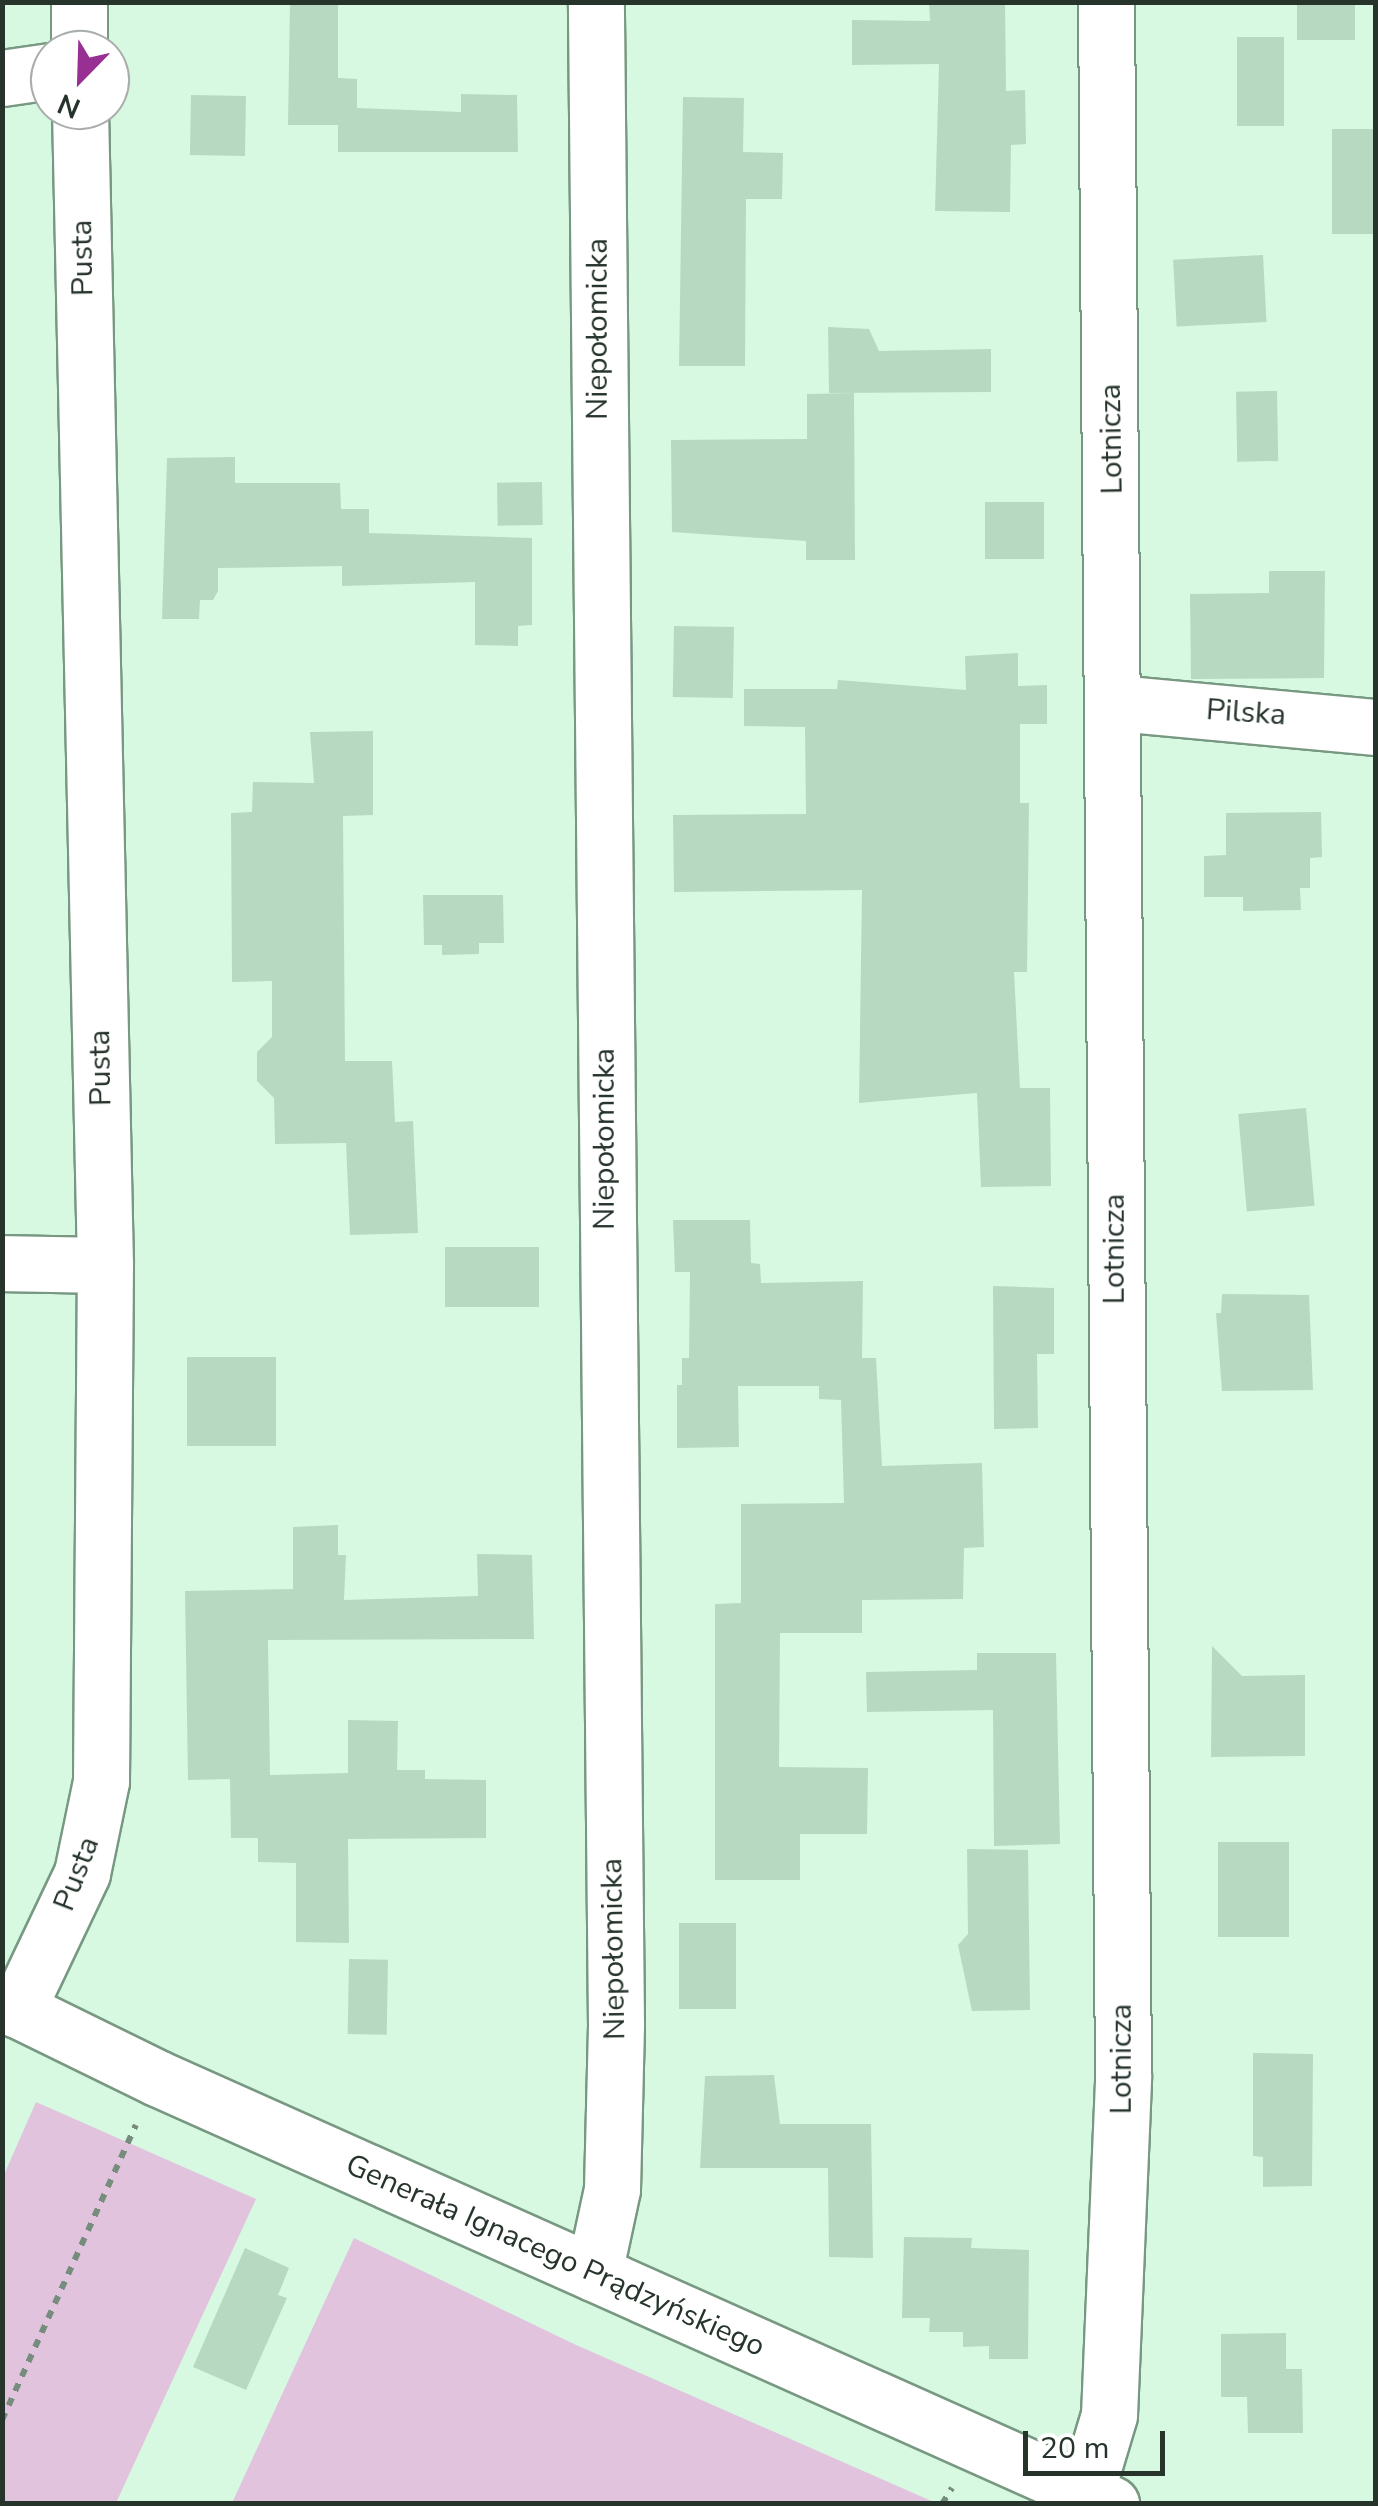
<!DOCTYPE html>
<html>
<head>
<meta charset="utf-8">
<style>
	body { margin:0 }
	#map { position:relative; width:1378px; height:2506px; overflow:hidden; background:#d7f9e1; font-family:"Nunito Sans",sans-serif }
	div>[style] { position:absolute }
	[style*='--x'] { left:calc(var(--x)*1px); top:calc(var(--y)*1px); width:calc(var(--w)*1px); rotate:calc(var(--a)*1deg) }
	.green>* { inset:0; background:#e1c3de }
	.building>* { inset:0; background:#b7d9c1; transform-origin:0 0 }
	.path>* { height:6px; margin-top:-3px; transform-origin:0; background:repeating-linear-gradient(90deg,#768d7d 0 8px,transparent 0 16px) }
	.roads { filter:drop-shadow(2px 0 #789882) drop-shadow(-2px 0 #789882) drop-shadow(0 2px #789882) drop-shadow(0 -2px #789882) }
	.minor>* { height:55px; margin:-27.5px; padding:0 27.5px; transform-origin:27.5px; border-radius:27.5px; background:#fff }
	span { translate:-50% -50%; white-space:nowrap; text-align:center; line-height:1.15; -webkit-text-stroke:8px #fff; paint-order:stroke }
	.street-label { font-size:30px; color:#26342b }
	.frame { position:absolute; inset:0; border:5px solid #26342b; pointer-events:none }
	.north { position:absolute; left:30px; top:30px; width:100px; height:100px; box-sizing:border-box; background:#fff; border:2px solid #a8aeaa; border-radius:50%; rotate:203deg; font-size:28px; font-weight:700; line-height:40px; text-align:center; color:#26342b }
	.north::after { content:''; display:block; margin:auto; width:35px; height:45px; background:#983094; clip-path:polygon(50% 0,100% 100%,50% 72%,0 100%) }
	.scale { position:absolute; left:1023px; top:2431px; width:142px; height:45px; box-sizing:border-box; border:5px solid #26342b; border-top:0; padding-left:12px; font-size:30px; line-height:35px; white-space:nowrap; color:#26342b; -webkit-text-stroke:8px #fff; paint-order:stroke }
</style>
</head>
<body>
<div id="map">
	<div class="green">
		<div style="clip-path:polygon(36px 2102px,256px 2199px,116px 2503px,3px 2503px,3px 2177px)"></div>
		<div style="clip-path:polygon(354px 2238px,574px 2344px,936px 2503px,232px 2503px)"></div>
	</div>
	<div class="building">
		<div style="clip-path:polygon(290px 2px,338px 2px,338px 78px,357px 79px,357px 108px,461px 112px,461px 94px,517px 95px,518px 152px,338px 152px,338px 125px,288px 125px)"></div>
		<div style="clip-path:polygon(929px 2px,1005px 2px,1006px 91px,1025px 90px,1026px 144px,1011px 145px,1010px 212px,935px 211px,939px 64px,852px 65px,852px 20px,930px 21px)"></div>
		<div style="left:1297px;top:2px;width:58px;height:38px"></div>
		<div style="left:1284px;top:37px;width:89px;height:47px;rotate:90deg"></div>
		<div style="left:191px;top:95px;width:55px;height:60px;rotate:1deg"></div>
		<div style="clip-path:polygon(683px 97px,744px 98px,743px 152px,783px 153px,782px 199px,746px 199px,745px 366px,679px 366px)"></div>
		<div style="left:1376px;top:129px;width:105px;height:44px;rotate:90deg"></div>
		<div style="left:1263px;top:255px;width:67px;height:90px;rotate:87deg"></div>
		<div style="clip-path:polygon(828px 327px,869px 329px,879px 351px,991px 349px,991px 392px,829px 393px)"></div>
		<div style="left:1277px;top:391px;width:70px;height:41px;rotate:89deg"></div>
		<div style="clip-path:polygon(854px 393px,855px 560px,806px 560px,806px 541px,672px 532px,671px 440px,807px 439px,807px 394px)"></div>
		<div style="clip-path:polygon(235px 457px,235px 483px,340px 483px,341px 509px,369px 509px,369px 533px,532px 538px,532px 625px,518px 626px,518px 646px,475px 645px,475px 582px,342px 586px,342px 566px,218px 568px,218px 591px,213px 600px,200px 600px,199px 619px,162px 619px,167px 458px)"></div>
		<div style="left:542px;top:482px;width:43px;height:45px;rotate:89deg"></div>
		<div style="left:985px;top:502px;width:59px;height:57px"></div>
		<div style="clip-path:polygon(1269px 571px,1325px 571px,1324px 678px,1191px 679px,1190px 594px,1269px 593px)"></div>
		<div style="left:674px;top:626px;width:60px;height:71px;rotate:1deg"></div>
		<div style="clip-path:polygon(1018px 653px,1018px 686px,1047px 685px,1047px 724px,1020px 724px,1020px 803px,1029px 803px,1027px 972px,1014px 972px,1020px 1088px,1050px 1088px,1051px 1186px,981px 1187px,977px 1093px,859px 1103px,862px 890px,674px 892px,673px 815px,806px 814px,805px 727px,744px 726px,744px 689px,837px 689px,838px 680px,966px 690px,965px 656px)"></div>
		<div style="clip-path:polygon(373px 731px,373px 815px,343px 816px,345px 1061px,392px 1061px,395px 1122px,413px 1121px,418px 1233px,350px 1235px,346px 1143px,275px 1144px,274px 1098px,257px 1081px,257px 1052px,272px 1037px,272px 981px,232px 982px,231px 813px,252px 812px,253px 782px,314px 783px,310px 732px)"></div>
		<div style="clip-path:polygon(1321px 812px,1322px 857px,1310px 858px,1310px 888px,1300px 888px,1301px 910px,1243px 911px,1243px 897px,1204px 897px,1204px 856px,1226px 855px,1226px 813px)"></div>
		<div style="clip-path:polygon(423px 895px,503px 895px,504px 943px,479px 943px,479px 954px,442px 955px,442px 945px,424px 945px)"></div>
		<div style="left:1306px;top:1108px;width:98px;height:68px;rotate:85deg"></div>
		<div style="clip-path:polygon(673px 1220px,750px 1220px,751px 1263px,760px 1264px,761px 1283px,863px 1281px,862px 1358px,876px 1358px,882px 1466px,982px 1463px,984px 1547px,964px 1548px,963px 1599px,862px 1600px,862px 1633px,780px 1633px,779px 1767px,868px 1768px,867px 1834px,800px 1834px,800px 1880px,715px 1880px,715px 1604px,741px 1603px,741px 1504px,844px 1503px,841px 1400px,819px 1399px,819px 1386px,738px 1386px,739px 1447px,677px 1448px,677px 1385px,682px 1385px,682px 1358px,689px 1358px,690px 1272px,675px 1272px)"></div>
		<div style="left:539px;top:1247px;width:60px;height:94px;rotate:90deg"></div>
		<div style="clip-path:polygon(993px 1286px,1054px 1288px,1054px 1354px,1037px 1354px,1038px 1428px,994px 1429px)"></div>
		<div style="clip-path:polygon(1222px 1294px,1309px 1295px,1313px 1390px,1222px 1391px,1216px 1313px,1221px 1313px)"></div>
		<div style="left:276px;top:1357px;width:89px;height:89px;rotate:90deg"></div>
		<div style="clip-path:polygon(338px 1525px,338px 1555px,346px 1555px,344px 1600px,478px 1596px,477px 1554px,532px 1555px,534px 1639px,268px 1640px,270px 1775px,348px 1773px,348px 1720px,398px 1721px,397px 1770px,425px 1770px,425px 1779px,486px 1780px,486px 1838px,348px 1839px,349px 1943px,296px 1942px,296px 1863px,258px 1862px,258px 1838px,231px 1838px,230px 1779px,188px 1780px,185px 1591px,293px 1589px,293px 1527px)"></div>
		<div style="clip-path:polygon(1212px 1646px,1242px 1676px,1305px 1675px,1305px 1756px,1211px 1757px)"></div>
		<div style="clip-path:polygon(977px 1653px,1056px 1653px,1060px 1844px,994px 1846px,993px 1710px,867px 1712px,866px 1672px,977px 1670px)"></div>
		<div style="left:1289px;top:1842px;width:95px;height:71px;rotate:90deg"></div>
		<div style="clip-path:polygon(967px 1849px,1028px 1850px,1030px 2010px,972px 2011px,958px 1945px,968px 1934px)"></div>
		<div style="left:679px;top:1923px;width:57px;height:86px"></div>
		<div style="left:349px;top:1959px;width:39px;height:75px;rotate:1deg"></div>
		<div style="clip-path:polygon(1253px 2053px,1313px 2054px,1312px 2186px,1263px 2187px,1263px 2157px,1253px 2156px)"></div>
		<div style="clip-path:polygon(774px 2075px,780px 2124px,871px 2124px,873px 2258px,829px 2257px,828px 2168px,700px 2168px,705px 2076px)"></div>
		<div style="clip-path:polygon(904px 2237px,972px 2238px,971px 2248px,1029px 2250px,1028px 2359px,989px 2359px,989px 2346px,963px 2347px,963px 2332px,929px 2332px,930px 2318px,902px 2318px)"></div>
		<div style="clip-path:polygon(245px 2248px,289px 2268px,278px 2295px,287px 2298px,246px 2390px,193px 2367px)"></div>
		<div style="clip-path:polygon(1286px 2333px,1286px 2369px,1302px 2369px,1303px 2433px,1248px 2433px,1247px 2397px,1221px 2397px,1221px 2334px)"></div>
	</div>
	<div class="path">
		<div style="--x:2;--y:2420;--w:324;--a:-65.6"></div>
		<div style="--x:942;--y:2504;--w:19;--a:-58"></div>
	</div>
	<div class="roads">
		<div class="minor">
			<div style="--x:79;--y:50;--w:48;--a:-90"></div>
			<div style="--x:2;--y:78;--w:49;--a:-8.3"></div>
			<div style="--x:1116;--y:703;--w:261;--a:5.3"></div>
			<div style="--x:2;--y:1263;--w:103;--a:1.1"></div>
			<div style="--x:2;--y:2002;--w:173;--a:26.1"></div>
			<div style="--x:157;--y:2078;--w:1045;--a:24.06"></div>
			<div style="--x:17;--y:2010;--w:152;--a:-64.6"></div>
			<div style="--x:82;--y:1873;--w:94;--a:-78.3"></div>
			<div style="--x:101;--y:1781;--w:516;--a:-89.56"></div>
			<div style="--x:105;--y:1265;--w:1155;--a:-91.24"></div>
			<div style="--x:594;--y:2273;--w:86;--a:-77.9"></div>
			<div style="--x:612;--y:2189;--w:164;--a:-88.6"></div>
			<div style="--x:616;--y:2025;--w:2023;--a:-90.57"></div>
			<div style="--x:1086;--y:2492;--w:80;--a:-73.4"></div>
			<div style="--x:1109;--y:2415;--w:340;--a:-87.6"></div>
			<div style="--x:1123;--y:2075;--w:2073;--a:-90.47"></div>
		</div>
	</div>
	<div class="street-label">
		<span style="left:83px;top:258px;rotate:-91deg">Pusta</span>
		<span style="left:598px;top:329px;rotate:-90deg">Niepołomicka</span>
		<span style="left:1112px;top:439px;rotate:-91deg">Lotnicza</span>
		<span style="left:1246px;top:713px;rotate:4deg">Pilska</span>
		<span style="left:101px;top:1068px;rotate:-91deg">Pusta</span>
		<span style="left:605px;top:1139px;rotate:-90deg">Niepołomicka</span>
		<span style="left:1115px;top:1249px;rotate:-90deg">Lotnicza</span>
		<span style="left:77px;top:1874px;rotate:-69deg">Pusta</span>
		<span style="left:614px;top:1949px;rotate:-91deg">Niepołomicka</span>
		<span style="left:1122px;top:2059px;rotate:-90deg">Lotnicza</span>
		<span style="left:555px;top:2256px;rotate:24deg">Generała Ignacego Prądzyńskiego</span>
	</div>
	<div class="frame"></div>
	<div class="north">N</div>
	<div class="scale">20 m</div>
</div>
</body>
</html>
